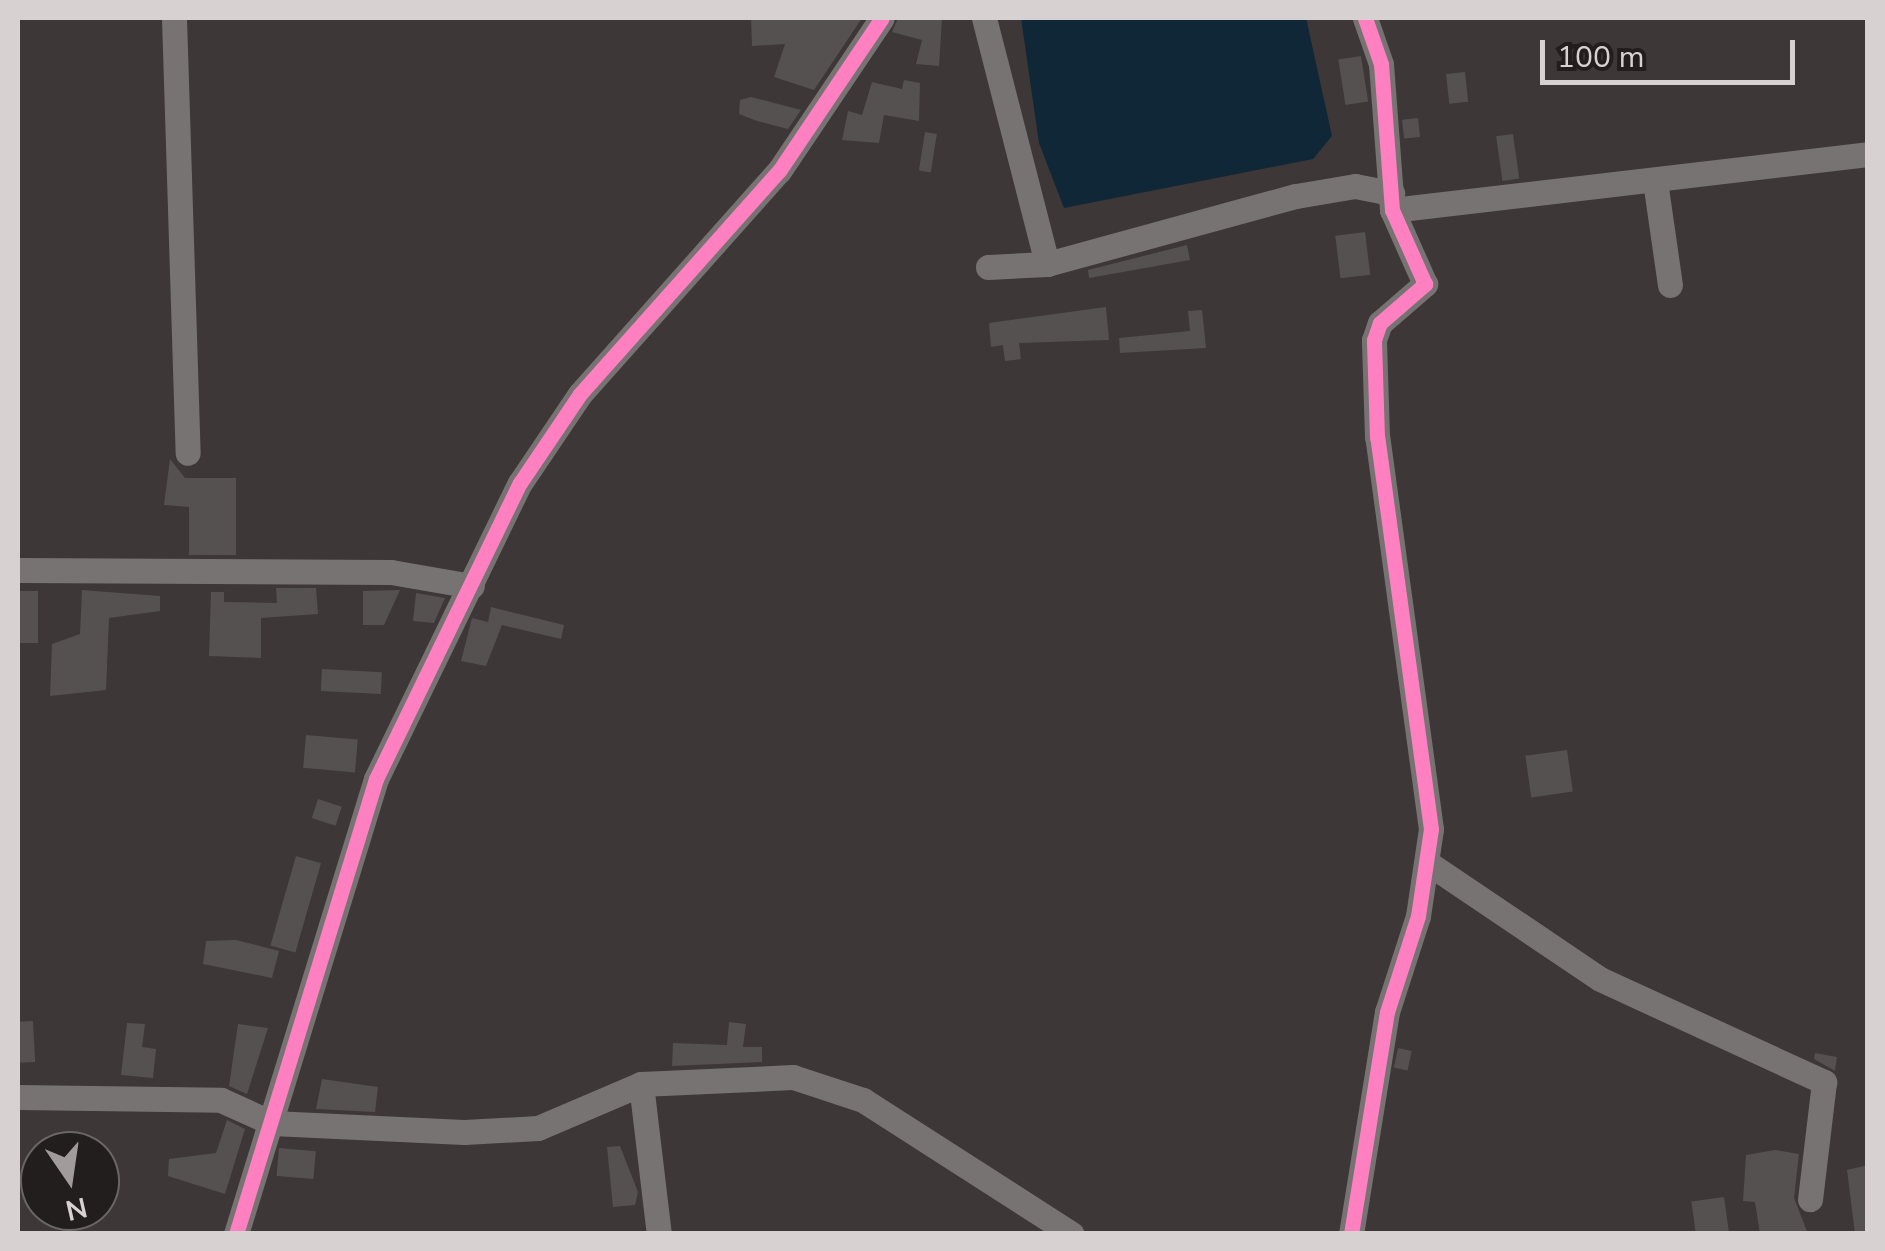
<!DOCTYPE html>
<html>
<head>
<meta charset="utf-8">
<style>
	body { margin:0 }
	#map { position:relative; width:1885px; height:1251px; overflow:hidden; background:#3d3737; font-family:"Nunito Sans",sans-serif }
	div>[style] { position:absolute }
	[style*='--x'] { left:calc(var(--x)*1px); top:calc(var(--y)*1px); width:calc(var(--w)*1px); rotate:calc(var(--a)*1deg) }
	.water>* { inset:0; background:#102737 }
	.building>* { inset:0; background:#565151; transform-origin:0 0 }
	.minor>* { height:25px; margin:-12.5px; padding:0 12.5px; transform-origin:12.5px; border-radius:12.5px; background:#787373 }
	.cycleway>* { height:15px; margin:-7.5px; padding:0 7.5px; transform-origin:7.5px; border-radius:7.5px; background:#ff80c0 }
	span { translate:-50% -50%; white-space:nowrap; text-align:center; line-height:1.15; -webkit-text-stroke:10px #221e1e; paint-order:stroke }
	.frame { position:absolute; inset:0; border:20px solid #d8d1d2; pointer-events:none }
	.north { position:absolute; left:20px; top:1131px; width:100px; height:100px; box-sizing:border-box; background:#221e1e; border:2px solid #6b6666; border-radius:50%; rotate:167deg; font-size:28px; font-weight:700; line-height:40px; text-align:center; color:#d8d1d2 }
	.north::after { content:''; display:block; margin:auto; width:35px; height:45px; background:#a29b9c; clip-path:polygon(50% 0,100% 100%,50% 72%,0 100%) }
	.scale { position:absolute; left:1540px; top:40px; width:255px; height:45px; box-sizing:border-box; border:5px solid #d8d1d2; border-top:0; padding-left:12px; font-size:30px; line-height:35px; white-space:nowrap; color:#d8d1d2; -webkit-text-stroke:8px #221e1e; paint-order:stroke }
</style>
</head>
<body>
<div id="map">
	<div class="water">
		<div style="clip-path:polygon(1021px 18px,1306px 18px,1332px 136px,1313px 159px,1064px 208px,1039px 143px)"></div>
	</div>
	<div class="building">
		<div style="clip-path:polygon(751px 18px,862px 18px,814px 90px,774px 77px,785px 44px,752px 46px)"></div>
		<div style="clip-path:polygon(898px 18px,942px 18px,939px 66px,916px 64px,922px 40px,892px 32px)"></div>
		<div style="left:1361px;top:56px;width:46px;height:23px;rotate:81deg"></div>
		<div style="left:1465px;top:72px;width:30px;height:19px;rotate:84deg"></div>
		<div style="clip-path:polygon(904px 80px,920px 83px,919px 121px,884px 115px,879px 143px,842px 140px,848px 111px,862px 115px,872px 82px,902px 89px)"></div>
		<div style="clip-path:polygon(751px 97px,801px 110px,788px 129px,757px 121px,739px 114px,740px 100px)"></div>
		<div style="left:1418px;top:118px;width:19px;height:16px;rotate:84deg"></div>
		<div style="left:925px;top:132px;width:12px;height:39px;rotate:9deg"></div>
		<div style="left:1513px;top:134px;width:45px;height:17px;rotate:82deg"></div>
		<div style="left:1365px;top:232px;width:43px;height:30px;rotate:83deg"></div>
		<div style="clip-path:polygon(1187px 245px,1190px 260px,1089px 278px,1088px 270px)"></div>
		<div style="clip-path:polygon(1106px 307px,1109px 340px,1019px 343px,1021px 359px,1005px 361px,1003px 345px,991px 347px,989px 323px)"></div>
		<div style="clip-path:polygon(1202px 310px,1206px 348px,1120px 353px,1119px 338px,1190px 331px,1188px 311px)"></div>
		<div style="clip-path:polygon(170px 459px,185px 478px,236px 478px,236px 555px,189px 555px,189px 507px,164px 505px)"></div>
		<div style="clip-path:polygon(276px 588px,316px 588px,318px 614px,261px 618px,261px 658px,209px 656px,211px 592px,224px 592px,224px 602px,277px 603px)"></div>
		<div style="clip-path:polygon(82px 590px,160px 596px,160px 611px,109px 618px,106px 690px,50px 696px,52px 644px,80px 634px)"></div>
		<div style="clip-path:polygon(400px 590px,384px 625px,363px 625px,363px 591px)"></div>
		<div style="left:18px;top:591px;width:20px;height:52px"></div>
		<div style="clip-path:polygon(416px 593px,445px 598px,434px 623px,413px 621px)"></div>
		<div style="clip-path:polygon(491px 607px,564px 625px,561px 639px,502px 625px,486px 666px,461px 661px,472px 618px,488px 622px)"></div>
		<div style="left:322px;top:669px;width:60px;height:22px;rotate:3deg"></div>
		<div style="left:306px;top:735px;width:52px;height:33px;rotate:5deg"></div>
		<div style="left:1567px;top:750px;width:42px;height:42px;rotate:82deg"></div>
		<div style="left:318px;top:799px;width:25px;height:20px;rotate:18deg"></div>
		<div style="left:296px;top:856px;width:26px;height:93px;rotate:16deg"></div>
		<div style="clip-path:polygon(236px 940px,279px 951px,272px 978px,203px 964px,206px 941px)"></div>
		<div style="left:33px;top:1021px;width:41px;height:15px;rotate:87deg"></div>
		<div style="clip-path:polygon(729px 1022px,746px 1024px,743px 1047px,762px 1047px,762px 1062px,672px 1066px,673px 1043px,727px 1045px)"></div>
		<div style="clip-path:polygon(127px 1023px,145px 1024px,142px 1047px,156px 1049px,153px 1078px,121px 1075px)"></div>
		<div style="clip-path:polygon(238px 1024px,268px 1028px,247px 1094px,229px 1086px)"></div>
		<div style="left:1398px;top:1048px;width:14px;height:20px;rotate:12deg"></div>
		<div style="clip-path:polygon(1815px 1053px,1837px 1057px,1835px 1071px,1814px 1059px)"></div>
		<div style="clip-path:polygon(322px 1079px,378px 1087px,375px 1112px,316px 1109px)"></div>
		<div style="clip-path:polygon(227px 1120px,245px 1129px,225px 1194px,168px 1176px,169px 1159px,216px 1153px)"></div>
		<div style="clip-path:polygon(620px 1146px,638px 1192px,635px 1205px,613px 1207px,607px 1147px)"></div>
		<div style="left:279px;top:1148px;width:37px;height:28px;rotate:5deg"></div>
		<div style="clip-path:polygon(1775px 1150px,1799px 1154px,1794px 1198px,1808px 1234px,1760px 1234px,1755px 1202px,1743px 1201px,1746px 1155px)"></div>
		<div style="clip-path:polygon(1868px 1165px,1868px 1234px,1855px 1234px,1847px 1170px)"></div>
		<div style="left:1724px;top:1197px;width:37px;height:33px;rotate:82deg"></div>
	</div>
	<div class="minor">
		<div style="--x:174;--y:18;--w:435;--a:88.2"></div>
		<div style="--x:984;--y:18;--w:254;--a:75.6"></div>
		<div style="--x:1655;--y:181;--w:105;--a:81.8"></div>
		<div style="--x:1392;--y:210;--w:479;--a:-6.7"></div>
		<div style="--x:988;--y:267;--w:59;--a:-2.9"></div>
		<div style="--x:1047;--y:264;--w:258;--a:-15.3"></div>
		<div style="--x:1296;--y:196;--w:60;--a:-9.6"></div>
		<div style="--x:1355;--y:186;--w:38;--a:11"></div>
		<div style="--x:18;--y:570;--w:373;--a:0.3"></div>
		<div style="--x:391;--y:572;--w:82;--a:9.8"></div>
		<div style="--x:1428;--y:863;--w:207;--a:34"></div>
		<div style="--x:1600;--y:979;--w:247;--a:24.7"></div>
		<div style="--x:1824;--y:1082;--w:118;--a:96.8"></div>
		<div style="--x:641;--y:1084;--w:151;--a:83.2"></div>
		<div style="--x:18;--y:1097;--w:203;--a:0.8"></div>
		<div style="--x:221;--y:1100;--w:56;--a:24.3"></div>
		<div style="--x:272;--y:1123;--w:192;--a:2.7"></div>
		<div style="--x:464;--y:1132;--w:74;--a:-3.1"></div>
		<div style="--x:538;--y:1128;--w:112;--a:-23.1"></div>
		<div style="--x:641;--y:1084;--w:152;--a:-2.6"></div>
		<div style="--x:793;--y:1077;--w:74;--a:18.2"></div>
		<div style="--x:863;--y:1100;--w:248;--a:32.7"></div>
		<div style="--x:236;--y:1234;--w:476;--a:-72.9"></div>
		<div style="--x:376;--y:779;--w:329;--a:-64.1"></div>
		<div style="--x:520;--y:483;--w:107;--a:-56"></div>
		<div style="--x:580;--y:394;--w:299;--a:-48.3"></div>
		<div style="--x:779;--y:171;--w:184;--a:-56.1"></div>
		<div style="--x:1351;--y:1234;--w:225;--a:-80.8"></div>
		<div style="--x:1387;--y:1012;--w:101;--a:-72.1"></div>
		<div style="--x:1418;--y:916;--w:88;--a:-81.5"></div>
		<div style="--x:1431;--y:829;--w:396;--a:-97.8"></div>
		<div style="--x:1377;--y:437;--w:97;--a:-91.8"></div>
		<div style="--x:1374;--y:340;--w:18;--a:-71"></div>
		<div style="--x:1380;--y:323;--w:60;--a:-40.9"></div>
		<div style="--x:1425;--y:284;--w:81;--a:-114"></div>
		<div style="--x:1392;--y:210;--w:146;--a:-94.3"></div>
		<div style="--x:1381;--y:64;--w:49;--a:-109.2"></div>
	</div>
	<div class="cycleway">
		<div style="--x:236;--y:1234;--w:476;--a:-72.9"></div>
		<div style="--x:376;--y:779;--w:329;--a:-64.1"></div>
		<div style="--x:520;--y:483;--w:107;--a:-56"></div>
		<div style="--x:580;--y:394;--w:299;--a:-48.3"></div>
		<div style="--x:779;--y:171;--w:184;--a:-56.1"></div>
		<div style="--x:1351;--y:1234;--w:225;--a:-80.8"></div>
		<div style="--x:1387;--y:1012;--w:101;--a:-72.1"></div>
		<div style="--x:1418;--y:916;--w:88;--a:-81.5"></div>
		<div style="--x:1431;--y:829;--w:396;--a:-97.8"></div>
		<div style="--x:1377;--y:437;--w:97;--a:-91.8"></div>
		<div style="--x:1374;--y:340;--w:18;--a:-71"></div>
		<div style="--x:1380;--y:323;--w:60;--a:-40.9"></div>
		<div style="--x:1425;--y:284;--w:81;--a:-114"></div>
		<div style="--x:1392;--y:210;--w:146;--a:-94.3"></div>
		<div style="--x:1381;--y:64;--w:49;--a:-109.2"></div>
	</div>
	<div class="frame"></div>
	<div class="north">N</div>
	<div class="scale">100 m</div>
</div>
</body>
</html>
